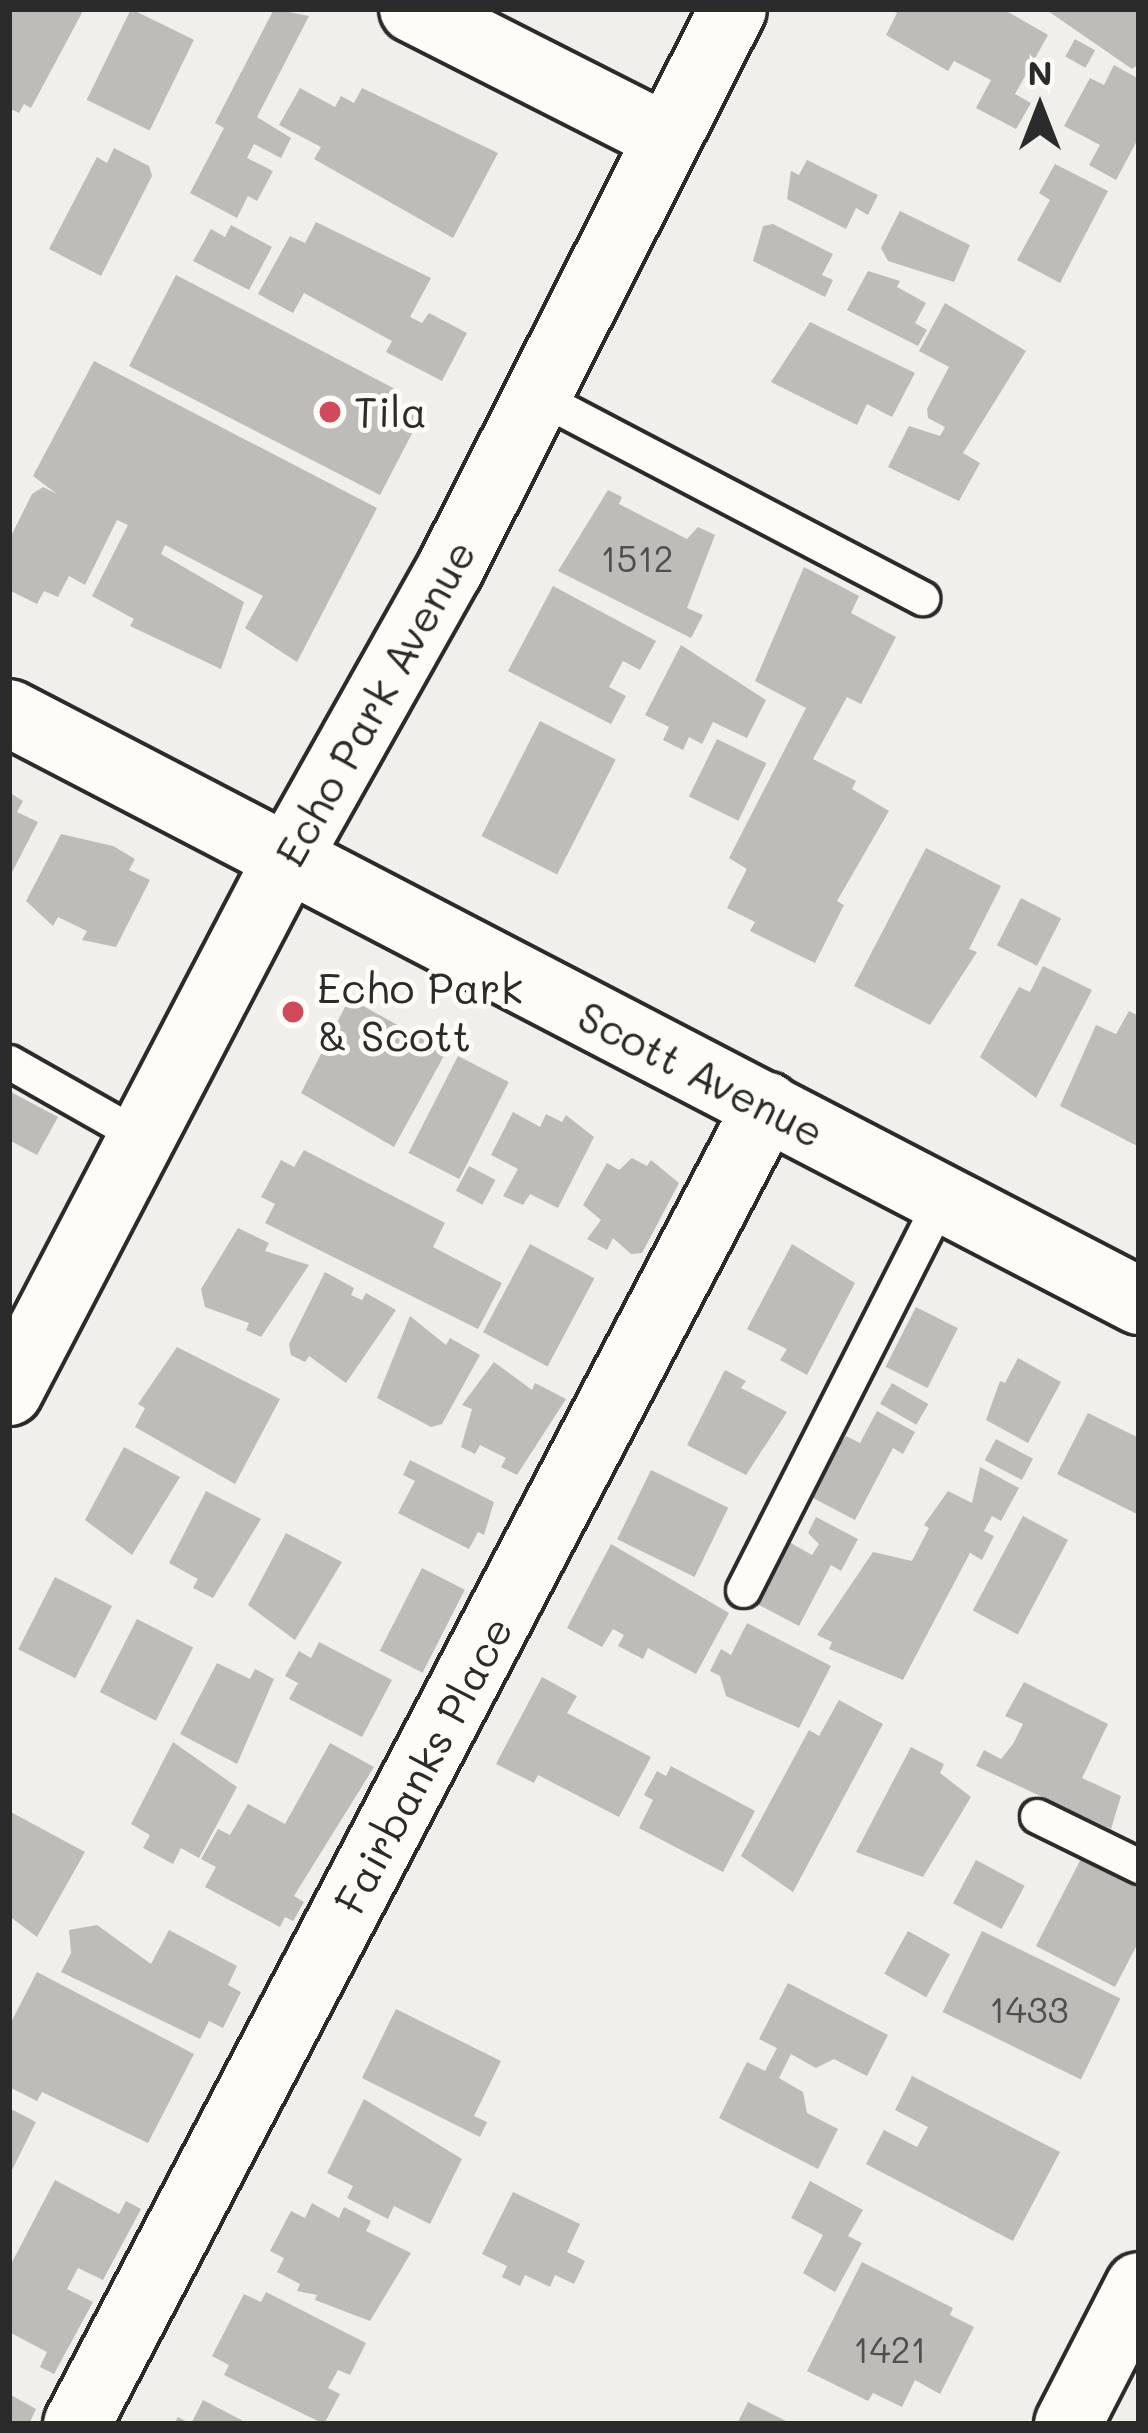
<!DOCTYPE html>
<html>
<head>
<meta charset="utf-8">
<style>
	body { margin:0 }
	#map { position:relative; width:1148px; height:2433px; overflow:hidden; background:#f0efeb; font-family:Mali,sans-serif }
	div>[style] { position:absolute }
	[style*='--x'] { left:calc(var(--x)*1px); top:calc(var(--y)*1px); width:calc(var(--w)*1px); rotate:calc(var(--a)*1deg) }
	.building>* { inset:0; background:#bdbcb8; transform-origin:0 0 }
	.roads { filter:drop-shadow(3px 0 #2b2b2b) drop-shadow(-3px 0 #2b2b2b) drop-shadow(0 3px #2b2b2b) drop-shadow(0 -3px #2b2b2b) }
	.service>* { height:33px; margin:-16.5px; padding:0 16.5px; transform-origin:16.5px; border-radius:16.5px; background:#fdfcf7 }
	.minor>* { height:66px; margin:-33px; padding:0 33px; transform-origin:33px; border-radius:33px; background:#fdfcf7 }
	.tertiary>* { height:66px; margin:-33px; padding:0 33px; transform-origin:33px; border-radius:33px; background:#fdfcf7 }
	.dots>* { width:33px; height:33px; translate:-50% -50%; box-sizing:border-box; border:6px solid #fdfcf7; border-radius:50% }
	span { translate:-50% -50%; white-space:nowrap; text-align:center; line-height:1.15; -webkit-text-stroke:10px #fdfcf7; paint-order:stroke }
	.number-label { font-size:36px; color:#504f4e }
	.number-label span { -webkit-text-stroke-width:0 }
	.poi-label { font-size:42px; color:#2b2b2b }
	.left { translate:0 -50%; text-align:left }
	.street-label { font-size:42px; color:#2b2b2b }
	.frame { position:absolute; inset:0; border:12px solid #2b2b2b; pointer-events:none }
	.north { position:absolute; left:980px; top:48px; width:120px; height:120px; -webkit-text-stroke:9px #fdfcf7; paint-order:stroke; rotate:0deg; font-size:33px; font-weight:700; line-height:48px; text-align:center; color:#2b2b2b }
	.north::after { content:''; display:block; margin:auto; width:42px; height:54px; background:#2b2b2b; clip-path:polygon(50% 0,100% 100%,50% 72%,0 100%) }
</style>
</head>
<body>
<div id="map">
	<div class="building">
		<div style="clip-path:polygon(9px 9px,84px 9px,31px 108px,24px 104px,19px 113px,9px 108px)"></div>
		<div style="left:131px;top:9px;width:70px;height:101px;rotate:26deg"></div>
		<div style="clip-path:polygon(274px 9px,309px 16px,257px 117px,291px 138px,281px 158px,254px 144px,247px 158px,273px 171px,257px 201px,248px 196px,237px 218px,190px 193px,224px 128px,215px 123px)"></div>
		<div style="clip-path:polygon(889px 9px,1003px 9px,1048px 35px,1015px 94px,1031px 103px,1016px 129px,976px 108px,991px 80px,954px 61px,948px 71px,886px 35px,897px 13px)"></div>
		<div style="clip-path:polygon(1045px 9px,1139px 9px,1139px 64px,1132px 69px)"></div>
		<div style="left:1075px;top:39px;width:23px;height:20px;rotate:29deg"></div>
		<div style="clip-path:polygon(1114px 65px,1139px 79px,1139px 137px,1116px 180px,1089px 165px,1100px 145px,1064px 126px,1090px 78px,1104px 85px)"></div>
		<div style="clip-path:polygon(300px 88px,335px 107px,341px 96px,354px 103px,362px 88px,498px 153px,453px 238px,314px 159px,321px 147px,279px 125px)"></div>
		<div style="clip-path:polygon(114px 148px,149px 166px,152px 176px,101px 276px,49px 249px,97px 157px,107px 163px)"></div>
		<div style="clip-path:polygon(807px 160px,878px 195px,868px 215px,856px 208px,846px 229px,787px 199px,791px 171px,799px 175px)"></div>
		<div style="clip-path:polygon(1055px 164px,1108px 191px,1060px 283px,1017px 260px,1050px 200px,1039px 193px)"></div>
		<div style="clip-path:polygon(900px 211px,970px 245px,954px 282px,888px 261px,881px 248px)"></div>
		<div style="clip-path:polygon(316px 222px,431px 278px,410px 317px,422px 323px,429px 313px,467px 333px,442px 381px,386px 352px,392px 341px,304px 293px,293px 313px,258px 294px,290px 236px,305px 243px)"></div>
		<div style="clip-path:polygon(773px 224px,833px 254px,822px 275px,833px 280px,825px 297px,753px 261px,763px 226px)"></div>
		<div style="clip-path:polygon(231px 225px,272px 247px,249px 290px,193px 261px,211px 229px,225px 237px)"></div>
		<div style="clip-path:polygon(868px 271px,900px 281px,897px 287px,926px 303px,915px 323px,927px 330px,918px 346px,847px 310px)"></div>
		<div style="clip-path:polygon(176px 275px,399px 391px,393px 404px,420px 418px,380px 495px,129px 366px)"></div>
		<div style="clip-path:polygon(945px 303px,1026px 351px,963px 453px,980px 463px,959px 501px,888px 467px,909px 426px,940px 436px,945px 427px,928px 418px,927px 409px,949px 367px,919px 351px)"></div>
		<div style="clip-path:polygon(810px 322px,915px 373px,892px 417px,867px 404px,857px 425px,771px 382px)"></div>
		<div style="clip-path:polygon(94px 361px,377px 508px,297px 662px,245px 628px,263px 596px,165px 545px,161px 554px,244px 602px,221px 669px,130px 626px,134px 619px,92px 596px,128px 525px,117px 520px,85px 585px,69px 576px,58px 597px,44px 591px,37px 604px,9px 590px,9px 540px,32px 494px,43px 487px,57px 494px,33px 476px)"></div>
		<div style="clip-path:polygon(608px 490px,622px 497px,619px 504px,687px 539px,698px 527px,715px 535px,687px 608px,703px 615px,691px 638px,558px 571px)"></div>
		<div style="clip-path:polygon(804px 567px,859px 596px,851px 613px,896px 637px,861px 704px,847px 697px,813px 759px,856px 781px,852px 789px,889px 811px,837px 901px,844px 905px,815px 963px,750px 931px,755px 922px,727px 908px,747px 869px,729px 858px,806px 708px,755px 681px)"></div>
		<div style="clip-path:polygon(553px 586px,656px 641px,640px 670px,623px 661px,609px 687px,626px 696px,611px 724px,508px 671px)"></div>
		<div style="clip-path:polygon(681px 645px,766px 700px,747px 738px,713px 722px,702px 744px,689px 737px,683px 750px,663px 740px,669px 727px,645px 715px)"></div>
		<div style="left:540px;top:721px;width:85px;height:129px;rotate:27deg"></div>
		<div style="left:717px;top:739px;width:55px;height:64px;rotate:26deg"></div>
		<div style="clip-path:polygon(9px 792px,23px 801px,17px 812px,38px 822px,9px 878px)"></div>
		<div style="clip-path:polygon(61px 834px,113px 846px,135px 859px,129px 870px,150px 880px,116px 947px,82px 940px,87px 931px,58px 917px,53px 926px,26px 901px)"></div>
		<div style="clip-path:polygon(926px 848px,1001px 886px,969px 949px,977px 952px,930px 1025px,854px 986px)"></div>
		<div style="left:1021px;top:898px;width:45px;height:53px;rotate:27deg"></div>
		<div style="clip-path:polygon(1043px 966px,1092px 990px,1036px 1098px,980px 1057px,1019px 987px,1030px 992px)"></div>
		<div style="clip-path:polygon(356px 1002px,446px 1052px,394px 1147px,301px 1093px,346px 1005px)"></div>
		<div style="clip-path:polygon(1129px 1011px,1139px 1016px,1139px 1147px,1060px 1106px,1096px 1025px,1116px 1034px)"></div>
		<div style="left:458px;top:1056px;width:57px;height:109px;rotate:27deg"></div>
		<div style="clip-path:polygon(9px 1091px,58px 1117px,37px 1155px,9px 1140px)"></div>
		<div style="clip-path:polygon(513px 1112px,540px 1127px,546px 1114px,562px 1122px,566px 1115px,594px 1137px,558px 1208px,530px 1194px,523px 1205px,503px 1196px,518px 1169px,491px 1155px)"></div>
		<div style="clip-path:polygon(304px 1150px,445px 1223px,433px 1247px,502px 1283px,478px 1329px,265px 1223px,275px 1204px,261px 1197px,281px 1160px,294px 1167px)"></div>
		<div style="clip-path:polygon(632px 1158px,647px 1166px,651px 1160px,679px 1183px,642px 1253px,631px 1254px,613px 1238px,607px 1250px,587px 1239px,601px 1220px,583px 1205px,607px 1163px,619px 1170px)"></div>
		<div style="left:469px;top:1166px;width:30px;height:28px;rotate:28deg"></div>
		<div style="clip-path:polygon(238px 1228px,269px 1243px,265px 1251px,309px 1265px,261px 1337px,246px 1330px,249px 1323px,205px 1307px,201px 1289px)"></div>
		<div style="left:530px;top:1244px;width:73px;height:100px;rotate:28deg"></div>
		<div style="clip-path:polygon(792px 1244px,855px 1283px,807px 1375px,780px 1360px,787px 1349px,747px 1329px)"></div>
		<div style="clip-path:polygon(325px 1272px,354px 1288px,351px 1295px,362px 1300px,366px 1293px,396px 1310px,346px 1383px,309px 1356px,305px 1362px,291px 1355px,289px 1344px)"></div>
		<div style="left:916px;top:1307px;width:47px;height:67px;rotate:27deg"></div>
		<div style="clip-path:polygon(410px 1316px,446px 1345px,450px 1338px,480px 1355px,442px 1424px,431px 1427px,377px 1398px)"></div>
		<div style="clip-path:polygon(177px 1347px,280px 1399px,235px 1484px,135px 1427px,145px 1408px,138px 1404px)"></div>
		<div style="clip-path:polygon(1018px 1358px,1061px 1382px,1028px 1443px,986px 1420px,1000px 1381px,1005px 1383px)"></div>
		<div style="clip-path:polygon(494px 1362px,532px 1390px,535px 1383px,566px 1399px,517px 1475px,501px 1467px,506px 1458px,480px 1445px,475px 1454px,461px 1447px,472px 1409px,462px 1405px)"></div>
		<div style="clip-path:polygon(725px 1370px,746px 1381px,741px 1388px,787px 1412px,746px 1475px,687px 1445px)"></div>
		<div style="left:892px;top:1383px;width:42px;height:24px;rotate:30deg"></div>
		<div style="clip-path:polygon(877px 1411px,915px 1432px,903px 1454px,893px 1448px,855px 1520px,813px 1498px,828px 1459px,846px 1436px,860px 1443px)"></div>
		<div style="clip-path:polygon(1088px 1413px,1139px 1438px,1137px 1514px,1057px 1474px)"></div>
		<div style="left:996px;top:1439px;width:42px;height:24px;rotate:28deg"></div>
		<div style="clip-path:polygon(124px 1447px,180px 1477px,132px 1555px,85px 1520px)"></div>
		<div style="clip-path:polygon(410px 1460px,494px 1502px,484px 1535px,478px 1532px,469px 1549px,398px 1513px,415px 1481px,403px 1475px)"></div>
		<div style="clip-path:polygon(980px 1467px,1019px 1488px,1001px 1521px,992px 1516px,984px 1531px,994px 1536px,982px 1560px,970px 1553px,903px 1680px,829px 1649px,832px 1642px,817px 1635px,873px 1552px,912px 1561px,929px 1528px,924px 1525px,948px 1491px,972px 1503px)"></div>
		<div style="left:651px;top:1470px;width:86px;height:77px;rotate:26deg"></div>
		<div style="clip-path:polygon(206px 1491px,261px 1519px,213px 1598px,193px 1588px,198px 1579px,169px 1563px)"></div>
		<div style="left:1023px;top:1516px;width:51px;height:107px;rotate:28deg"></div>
		<div style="clip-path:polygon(816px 1517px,858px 1539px,841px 1571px,831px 1565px,799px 1626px,757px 1604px,789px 1542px,812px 1555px,819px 1544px,808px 1533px)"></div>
		<div style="clip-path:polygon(286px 1533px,342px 1562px,295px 1640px,248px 1605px)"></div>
		<div style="clip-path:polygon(611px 1544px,729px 1613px,696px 1674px,648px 1648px,643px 1659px,618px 1646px,624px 1635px,613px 1629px,602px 1647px,567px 1628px)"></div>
		<div style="left:422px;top:1568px;width:48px;height:93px;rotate:27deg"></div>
		<div style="left:55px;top:1577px;width:64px;height:81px;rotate:27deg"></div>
		<div style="left:137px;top:1619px;width:63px;height:82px;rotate:27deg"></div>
		<div style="clip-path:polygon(747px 1623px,831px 1666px,799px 1728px,726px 1696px,720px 1676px,710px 1671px,721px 1649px,731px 1655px)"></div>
		<div style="clip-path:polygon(319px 1642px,392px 1680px,362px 1737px,289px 1699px,298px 1683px,285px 1676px,299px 1651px,311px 1658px)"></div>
		<div style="clip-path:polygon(217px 1663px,250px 1679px,255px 1669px,274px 1679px,237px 1764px,180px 1734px)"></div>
		<div style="clip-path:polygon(542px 1677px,577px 1696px,567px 1713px,651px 1757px,619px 1817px,538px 1775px,534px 1783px,496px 1764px)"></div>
		<div style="clip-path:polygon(1024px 1682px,1108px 1724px,1082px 1778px,1121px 1796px,1111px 1829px,976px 1766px,984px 1750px,1001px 1759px,1013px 1744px,1023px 1724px,1005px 1716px)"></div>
		<div style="clip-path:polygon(839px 1700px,883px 1724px,793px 1892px,741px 1856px,809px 1730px,819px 1736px)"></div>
		<div style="clip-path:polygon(173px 1742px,237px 1787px,199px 1858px,181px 1848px,173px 1864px,143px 1848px,150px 1835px,131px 1824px)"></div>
		<div style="clip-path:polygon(330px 1743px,374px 1767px,294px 1896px,304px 1902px,293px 1921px,285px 1917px,280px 1927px,205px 1887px,216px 1867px,201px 1859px,218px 1829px,230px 1835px,248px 1804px,285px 1824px)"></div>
		<div style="clip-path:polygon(911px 1747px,944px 1764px,940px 1773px,971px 1797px,923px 1877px,856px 1852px)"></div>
		<div style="clip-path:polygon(671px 1766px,755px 1811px,723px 1872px,639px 1828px,653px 1800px,644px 1795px,657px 1771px,666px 1776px)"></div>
		<div style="clip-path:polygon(9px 1811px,85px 1852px,37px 1937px,9px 1916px)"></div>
		<div style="clip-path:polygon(1084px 1853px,1139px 1881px,1139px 1941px,1115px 1987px,1036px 1946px)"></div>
		<div style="left:976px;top:1860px;width:55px;height:49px;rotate:28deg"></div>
		<div style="clip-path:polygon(97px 1925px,151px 1964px,169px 1930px,237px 1966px,228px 1985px,241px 1992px,223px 2028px,209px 2021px,200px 2039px,61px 1972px,71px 1953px,69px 1930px)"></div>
		<div style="left:908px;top:1931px;width:48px;height:49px;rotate:29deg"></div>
		<div style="left:982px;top:1931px;width:154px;height:90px;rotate:26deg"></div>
		<div style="clip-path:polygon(37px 1972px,194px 2054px,148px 2143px,42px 2092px,37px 2101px,9px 2087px,9px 2026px)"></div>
		<div style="clip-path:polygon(788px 1983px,888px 2035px,867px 2076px,834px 2059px,816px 2068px,791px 2054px,779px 2078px,803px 2092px,807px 2113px,838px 2129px,818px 2169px,719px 2118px,747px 2062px,765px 2071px,777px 2048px,759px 2039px)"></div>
		<div style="clip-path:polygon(396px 2009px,501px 2061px,474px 2116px,487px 2122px,480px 2137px,362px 2078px)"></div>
		<div style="clip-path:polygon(912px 2076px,1060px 2152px,1013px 2241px,866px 2164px,884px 2130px,917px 2147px,928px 2127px,895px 2110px)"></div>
		<div style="clip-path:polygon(364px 2099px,462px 2159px,430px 2224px,394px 2206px,388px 2219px,347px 2198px,353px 2186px,327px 2173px)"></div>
		<div style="clip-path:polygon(9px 2108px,36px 2122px,9px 2176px)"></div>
		<div style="clip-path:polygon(55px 2180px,119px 2214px,126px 2201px,141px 2209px,103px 2280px,78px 2268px,67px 2289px,93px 2302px,54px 2374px,40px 2367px,47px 2352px,9px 2332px,9px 2268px)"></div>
		<div style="clip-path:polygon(810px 2181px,863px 2210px,848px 2236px,862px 2243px,835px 2292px,803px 2273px,823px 2235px,791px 2218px)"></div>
		<div style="clip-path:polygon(513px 2192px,580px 2224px,567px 2252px,585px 2261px,574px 2284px,555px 2275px,550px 2287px,525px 2275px,520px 2286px,502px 2277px,507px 2266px,482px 2254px)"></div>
		<div style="clip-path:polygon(312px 2203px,339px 2218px,344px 2207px,371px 2221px,366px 2231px,411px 2253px,370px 2321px,315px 2300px,317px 2295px,297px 2291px,300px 2284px,277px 2272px,284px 2258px,270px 2251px,291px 2211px,305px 2218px)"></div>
		<div style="clip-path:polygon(862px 2262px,953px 2308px,950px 2315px,974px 2327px,940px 2394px,915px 2380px,902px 2407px,873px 2393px,868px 2401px,807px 2371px)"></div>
		<div style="clip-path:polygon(266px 2292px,366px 2343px,350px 2375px,338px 2370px,328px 2388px,340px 2394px,324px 2424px,224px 2375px,229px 2365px,212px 2356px,244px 2294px,261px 2302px)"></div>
		<div style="clip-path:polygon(9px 2394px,36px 2409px,29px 2424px,9px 2424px)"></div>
		<div style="clip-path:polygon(203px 2400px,249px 2424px,174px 2424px,178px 2417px,191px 2424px)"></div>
		<div style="clip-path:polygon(748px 2402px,792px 2424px,737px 2424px)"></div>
	</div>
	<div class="roads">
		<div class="service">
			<div style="--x:539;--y:397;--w:433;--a:27.7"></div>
			<div style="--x:9;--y:1062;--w:154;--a:29.6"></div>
			<div style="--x:743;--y:1590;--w:437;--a:-63.1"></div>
			<div style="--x:1037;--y:1816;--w:114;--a:26.1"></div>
		</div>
		<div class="minor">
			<div style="--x:413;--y:9;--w:285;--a:26.9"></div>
			<div style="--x:77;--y:2424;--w:1488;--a:-62.37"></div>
			<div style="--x:1068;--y:2424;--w:155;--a:-62.8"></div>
		</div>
		<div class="tertiary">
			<div style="--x:9;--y:713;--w:1274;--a:27.49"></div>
			<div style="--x:9;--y:1392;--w:599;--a:-62.45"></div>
			<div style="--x:286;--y:861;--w:335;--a:-60.7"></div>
			<div style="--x:450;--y:569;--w:627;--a:-63.19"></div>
		</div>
	</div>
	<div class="dots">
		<div style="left:330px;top:412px;background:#d1495b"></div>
		<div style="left:293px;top:1012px;background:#d1495b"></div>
	</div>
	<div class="number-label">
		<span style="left:637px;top:558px">1512</span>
		<span style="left:1029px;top:2009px">1433</span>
		<span style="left:890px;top:2349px">1421</span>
	</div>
	<div class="poi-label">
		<span class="left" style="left:354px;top:412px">Tila</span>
		<span class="left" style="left:317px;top:1012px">Echo Park<br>&amp; Scott</span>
	</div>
	<div class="street-label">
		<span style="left:375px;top:703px;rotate:-61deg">Echo Park Avenue</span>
		<span style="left:701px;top:1074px;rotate:27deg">Scott Avenue</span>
		<span style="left:423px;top:1765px;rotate:-62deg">Fairbanks Place</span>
	</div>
	<div class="frame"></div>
	<div class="north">N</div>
</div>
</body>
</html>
